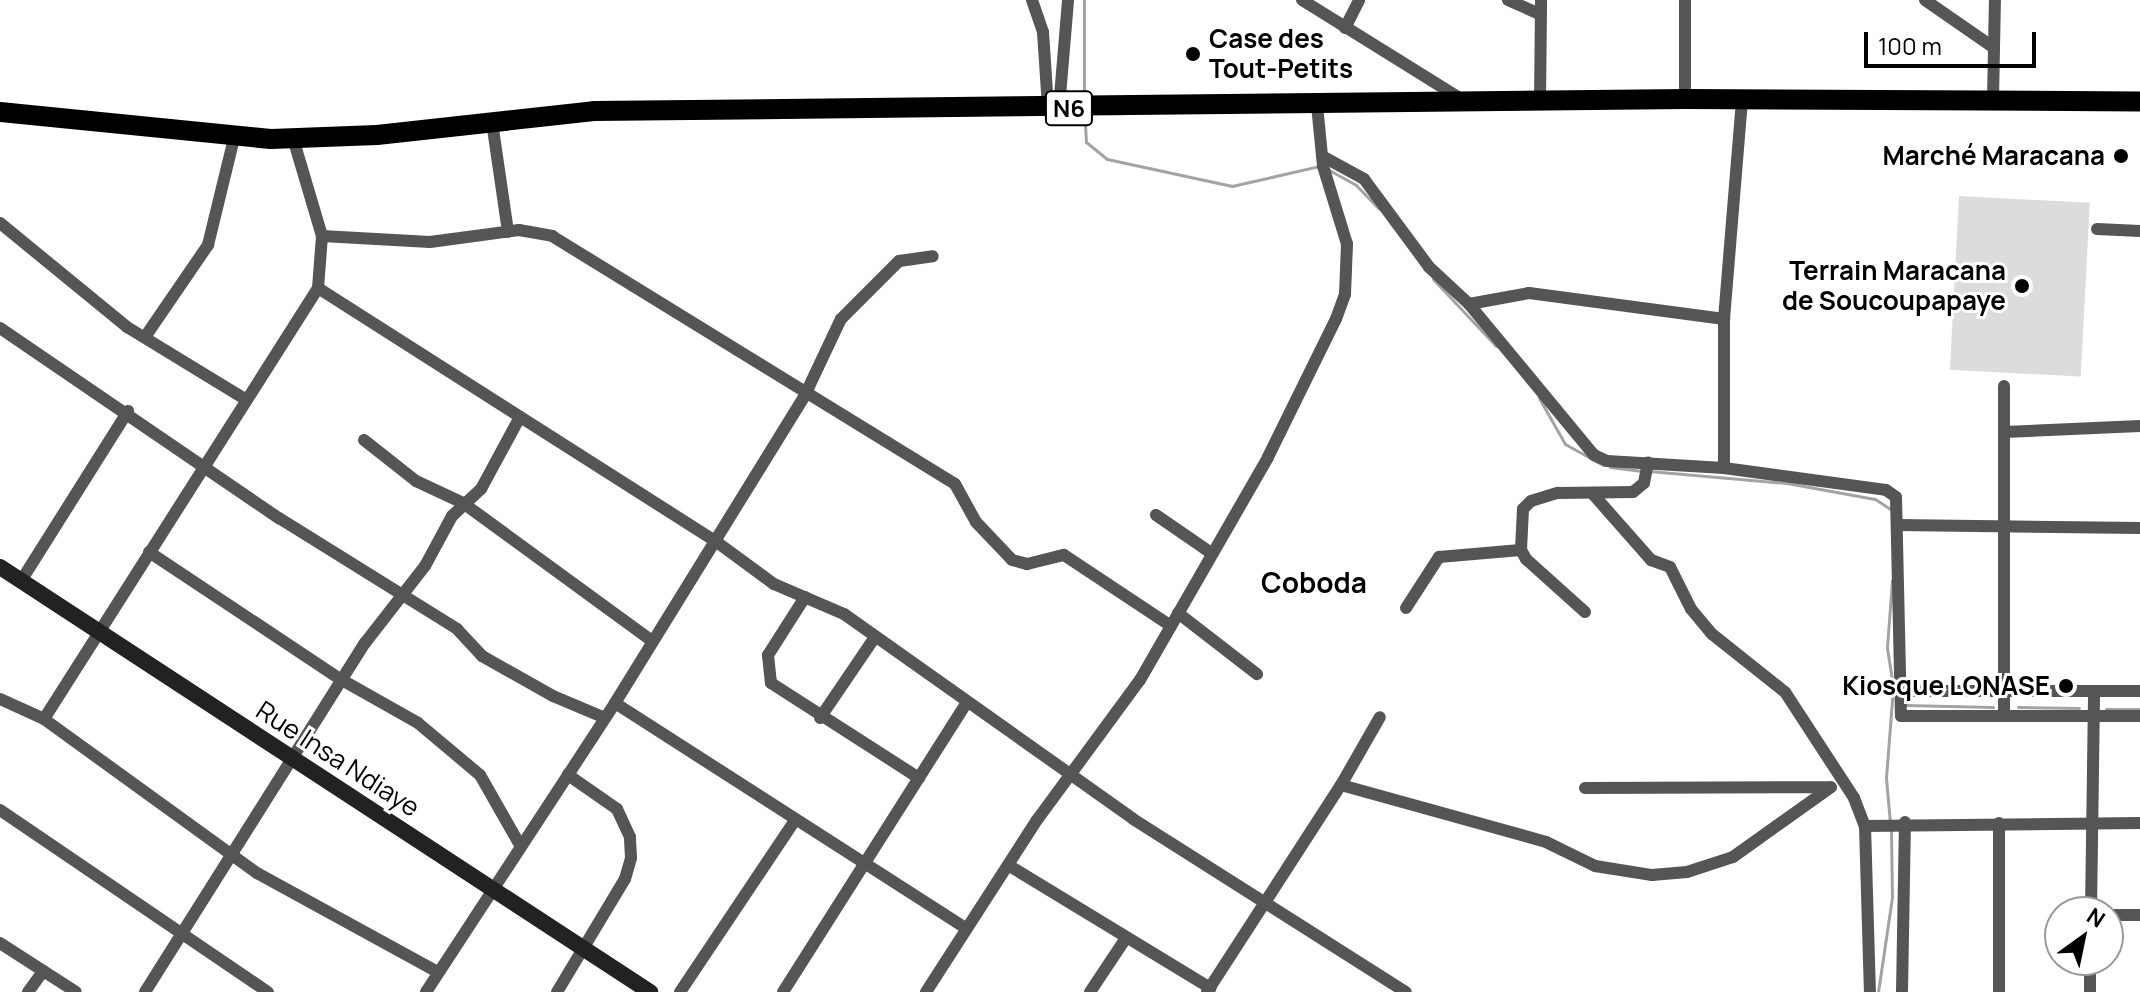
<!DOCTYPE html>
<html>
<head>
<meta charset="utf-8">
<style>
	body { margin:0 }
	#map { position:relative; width:2140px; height:992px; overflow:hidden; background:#fff; font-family:Manrope,sans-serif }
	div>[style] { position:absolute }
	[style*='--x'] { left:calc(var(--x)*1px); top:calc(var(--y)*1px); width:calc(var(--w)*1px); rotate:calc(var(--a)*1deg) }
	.green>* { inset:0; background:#dcdcdc; transform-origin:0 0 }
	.stream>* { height:3px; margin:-1.5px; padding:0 1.5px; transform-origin:1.5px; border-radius:1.5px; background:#a3a3a3 }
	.street>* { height:12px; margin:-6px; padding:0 6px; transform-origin:6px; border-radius:6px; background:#555 }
	.secondary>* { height:16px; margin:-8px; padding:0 8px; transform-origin:8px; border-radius:8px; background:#222 }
	.primary>* { height:20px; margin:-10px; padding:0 10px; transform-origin:10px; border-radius:10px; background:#000 }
	.dots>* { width:22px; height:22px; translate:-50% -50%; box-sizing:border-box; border:4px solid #fff; border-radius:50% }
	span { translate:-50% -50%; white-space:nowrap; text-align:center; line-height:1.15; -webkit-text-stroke:6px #fff; paint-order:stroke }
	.shield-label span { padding:2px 6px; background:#fff; border:2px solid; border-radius:6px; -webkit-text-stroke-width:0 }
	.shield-label { font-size:24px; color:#000; font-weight:700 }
	.poi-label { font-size:26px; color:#000; font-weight:700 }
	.left { translate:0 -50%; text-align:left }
	.right { translate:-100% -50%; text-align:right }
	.street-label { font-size:26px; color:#000 }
	.neighbourhood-label { font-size:28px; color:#000; font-weight:700 }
	.north { position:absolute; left:2044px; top:896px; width:80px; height:80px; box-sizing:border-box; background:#fff; border:2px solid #999; border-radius:50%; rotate:33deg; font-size:22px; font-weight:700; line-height:32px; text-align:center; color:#000 }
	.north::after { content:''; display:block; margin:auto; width:28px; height:36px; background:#000; clip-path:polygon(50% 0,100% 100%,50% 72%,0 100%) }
	.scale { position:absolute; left:1864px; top:32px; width:172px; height:36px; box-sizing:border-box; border:4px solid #000; border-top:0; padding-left:10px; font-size:24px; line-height:28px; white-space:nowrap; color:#000; -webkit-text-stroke:6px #fff; paint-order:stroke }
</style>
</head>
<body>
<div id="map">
	<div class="green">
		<div style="left:1959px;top:196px;width:131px;height:174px;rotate:3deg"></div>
	</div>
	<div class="stream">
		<div style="--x:1084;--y:0;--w:96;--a:90"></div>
		<div style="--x:1085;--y:124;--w:18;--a:87"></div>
		<div style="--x:1086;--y:142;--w:27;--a:39"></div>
		<div style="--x:1107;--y:159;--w:128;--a:12.2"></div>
		<div style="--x:1232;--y:186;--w:89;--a:-12.9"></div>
		<div style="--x:1329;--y:170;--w:31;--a:29"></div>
		<div style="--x:1356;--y:185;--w:33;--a:46"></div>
		<div style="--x:1433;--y:279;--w:92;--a:46.8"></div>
		<div style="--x:1539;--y:398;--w:53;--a:60.5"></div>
		<div style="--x:1565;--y:444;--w:43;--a:28.9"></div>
		<div style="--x:1610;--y:467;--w:32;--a:7"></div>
		<div style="--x:1649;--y:471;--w:139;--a:5"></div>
		<div style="--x:1787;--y:483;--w:89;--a:10.3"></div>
		<div style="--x:1875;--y:499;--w:20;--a:33"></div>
		<div style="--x:1905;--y:705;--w:88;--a:1.3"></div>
		<div style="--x:2018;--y:707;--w:61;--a:0.9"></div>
		<div style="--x:2106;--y:709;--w:34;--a:0"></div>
		<div style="--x:1890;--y:823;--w:45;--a:-95.1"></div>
		<div style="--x:1886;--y:778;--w:92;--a:-85.6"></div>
		<div style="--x:1893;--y:686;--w:39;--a:-99"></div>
		<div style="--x:1887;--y:647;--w:67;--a:-85.7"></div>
		<div style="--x:1878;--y:992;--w:96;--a:-81.6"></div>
		<div style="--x:1892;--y:897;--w:66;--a:-90.9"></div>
	</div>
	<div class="street">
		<div style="--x:1032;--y:0;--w:34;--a:71"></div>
		<div style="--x:1043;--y:32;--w:76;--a:86.2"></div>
		<div style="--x:1302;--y:0;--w:191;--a:31.9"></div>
		<div style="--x:1508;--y:0;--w:35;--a:24"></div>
		<div style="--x:1685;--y:0;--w:99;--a:90"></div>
		<div style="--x:1925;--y:0;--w:83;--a:34.7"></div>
		<div style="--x:1345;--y:28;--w:31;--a:-63"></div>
		<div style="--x:1993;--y:100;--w:100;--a:-88.9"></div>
		<div style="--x:1540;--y:102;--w:102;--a:-89.4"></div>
		<div style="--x:1059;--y:108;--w:108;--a:-85.2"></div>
		<div style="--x:492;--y:122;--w:111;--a:81.7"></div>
		<div style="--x:1322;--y:156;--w:48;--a:28.7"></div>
		<div style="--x:1364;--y:179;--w:109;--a:53.5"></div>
		<div style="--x:1429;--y:267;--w:54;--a:42.8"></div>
		<div style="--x:1469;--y:304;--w:196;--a:50.4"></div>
		<div style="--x:1594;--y:455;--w:14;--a:25"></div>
		<div style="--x:1607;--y:461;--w:117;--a:3.4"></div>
		<div style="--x:1724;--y:468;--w:163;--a:7.7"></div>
		<div style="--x:1886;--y:490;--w:12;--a:35"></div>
		<div style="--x:1896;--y:497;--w:219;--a:88.7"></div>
		<div style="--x:1901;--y:716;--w:239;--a:0"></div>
		<div style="--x:0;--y:223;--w:164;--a:39.3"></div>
		<div style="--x:127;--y:327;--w:138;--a:31.4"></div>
		<div style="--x:2097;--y:229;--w:43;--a:2.7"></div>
		<div style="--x:322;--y:236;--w:108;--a:3.2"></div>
		<div style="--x:430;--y:242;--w:90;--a:-7.7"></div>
		<div style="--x:519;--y:230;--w:34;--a:10"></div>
		<div style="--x:552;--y:236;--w:473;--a:31.6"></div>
		<div style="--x:955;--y:484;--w:43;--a:61.1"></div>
		<div style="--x:976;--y:522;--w:52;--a:46.5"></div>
		<div style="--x:1012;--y:560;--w:16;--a:15"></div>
		<div style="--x:1027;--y:564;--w:38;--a:-14"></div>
		<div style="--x:1064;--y:555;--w:128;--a:33.6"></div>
		<div style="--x:318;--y:288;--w:469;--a:32.5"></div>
		<div style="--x:714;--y:540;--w:74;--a:36.3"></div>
		<div style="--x:774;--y:584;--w:76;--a:23.2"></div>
		<div style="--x:844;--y:614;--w:354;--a:35.3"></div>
		<div style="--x:1133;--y:819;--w:323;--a:32.4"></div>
		<div style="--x:1469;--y:304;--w:61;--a:-10.4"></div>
		<div style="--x:1529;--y:293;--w:197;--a:7.6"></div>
		<div style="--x:0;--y:328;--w:338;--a:34.3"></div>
		<div style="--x:279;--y:518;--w:210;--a:31.9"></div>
		<div style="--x:457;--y:629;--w:37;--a:47"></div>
		<div style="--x:482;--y:656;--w:81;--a:29.4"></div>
		<div style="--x:553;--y:696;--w:56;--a:22.9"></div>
		<div style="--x:145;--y:337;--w:112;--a:-55.6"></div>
		<div style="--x:208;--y:245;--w:110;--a:-76.3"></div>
		<div style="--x:2004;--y:432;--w:136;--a:-2.5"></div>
		<div style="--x:364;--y:440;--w:66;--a:38.3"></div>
		<div style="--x:416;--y:481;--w:52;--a:25.1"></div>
		<div style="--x:463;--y:503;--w:233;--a:36.1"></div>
		<div style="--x:1724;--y:468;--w:149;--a:-90"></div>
		<div style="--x:1724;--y:319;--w:220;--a:-85.3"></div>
		<div style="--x:1592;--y:493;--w:89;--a:48.6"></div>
		<div style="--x:1651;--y:560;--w:20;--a:20"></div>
		<div style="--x:1670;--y:567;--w:47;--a:63.4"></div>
		<div style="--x:1691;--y:609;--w:33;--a:50"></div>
		<div style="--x:1712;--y:634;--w:93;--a:38.5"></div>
		<div style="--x:1785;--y:692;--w:126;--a:56.9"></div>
		<div style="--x:1854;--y:798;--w:30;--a:69"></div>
		<div style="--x:1865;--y:826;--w:166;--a:88.3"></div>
		<div style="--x:1156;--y:515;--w:67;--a:34.6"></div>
		<div style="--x:1898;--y:525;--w:242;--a:0.7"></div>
		<div style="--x:149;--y:552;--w:232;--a:33.6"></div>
		<div style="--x:342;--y:680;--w:87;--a:29.5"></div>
		<div style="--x:418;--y:723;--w:81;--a:40"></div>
		<div style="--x:480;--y:775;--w:81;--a:60.3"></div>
		<div style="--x:21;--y:581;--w:201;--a:-57.8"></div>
		<div style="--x:805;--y:597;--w:69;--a:122.5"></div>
		<div style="--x:768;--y:655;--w:28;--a:84"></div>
		<div style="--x:771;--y:683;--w:176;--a:32.7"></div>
		<div style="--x:1406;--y:608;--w:61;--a:-57.1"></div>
		<div style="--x:1439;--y:557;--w:82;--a:-4.9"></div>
		<div style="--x:1585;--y:612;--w:79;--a:-138.1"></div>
		<div style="--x:1526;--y:559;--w:10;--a:-119"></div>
		<div style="--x:1521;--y:550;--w:41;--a:-87.2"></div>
		<div style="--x:1523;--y:509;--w:11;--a:-45"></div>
		<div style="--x:1531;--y:501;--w:28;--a:-17"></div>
		<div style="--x:1558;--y:493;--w:75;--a:-0.8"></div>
		<div style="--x:1633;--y:492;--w:14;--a:-39"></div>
		<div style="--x:1644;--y:483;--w:21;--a:-79"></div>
		<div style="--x:1178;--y:613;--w:100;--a:37.7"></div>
		<div style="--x:1899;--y:691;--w:241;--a:0"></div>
		<div style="--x:0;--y:699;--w:48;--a:24.4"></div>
		<div style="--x:44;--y:719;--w:511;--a:-57.55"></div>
		<div style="--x:318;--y:288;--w:52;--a:-85.6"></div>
		<div style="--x:322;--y:236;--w:102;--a:-106.5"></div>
		<div style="--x:615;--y:703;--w:417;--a:32.7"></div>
		<div style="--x:2004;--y:714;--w:328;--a:-90"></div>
		<div style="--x:820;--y:718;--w:98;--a:-55.8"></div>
		<div style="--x:44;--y:719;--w:263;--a:35.9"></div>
		<div style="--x:257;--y:873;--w:206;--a:28.7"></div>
		<div style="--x:1341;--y:785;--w:78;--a:-60.2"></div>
		<div style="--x:1585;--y:788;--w:246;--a:-0.2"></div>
		<div style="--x:0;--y:810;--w:324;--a:34.2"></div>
		<div style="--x:1865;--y:826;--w:275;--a:-0.6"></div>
		<div style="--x:1008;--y:865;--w:237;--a:31.3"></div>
		<div style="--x:2091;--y:912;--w:220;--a:-89.2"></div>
		<div style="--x:2108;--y:915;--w:32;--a:0"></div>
		<div style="--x:0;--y:943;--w:90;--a:32.8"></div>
		<div style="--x:28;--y:992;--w:26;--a:-54"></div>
		<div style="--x:145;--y:992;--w:413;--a:-57.8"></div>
		<div style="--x:365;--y:643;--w:98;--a:-52.1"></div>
		<div style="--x:425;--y:566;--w:57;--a:-61.6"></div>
		<div style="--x:452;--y:516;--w:40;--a:-43"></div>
		<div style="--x:481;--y:489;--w:82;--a:-61.6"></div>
		<div style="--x:426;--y:992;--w:345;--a:-56.8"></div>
		<div style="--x:615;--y:703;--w:362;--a:-58.3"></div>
		<div style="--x:805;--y:395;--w:84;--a:-64.7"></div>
		<div style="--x:841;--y:319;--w:82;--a:-45"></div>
		<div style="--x:899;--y:261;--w:34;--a:-8"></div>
		<div style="--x:557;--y:992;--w:132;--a:-59"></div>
		<div style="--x:625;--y:879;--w:22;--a:-74"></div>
		<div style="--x:631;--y:858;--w:21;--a:-93"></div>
		<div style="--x:630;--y:837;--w:31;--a:-115"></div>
		<div style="--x:617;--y:809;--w:60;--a:-145.2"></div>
		<div style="--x:680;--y:992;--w:207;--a:-56.2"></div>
		<div style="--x:783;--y:992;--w:340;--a:-57.6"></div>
		<div style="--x:926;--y:992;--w:205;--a:-57.2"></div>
		<div style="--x:1037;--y:820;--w:174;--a:-53.7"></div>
		<div style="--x:1140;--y:680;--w:257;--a:-60.1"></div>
		<div style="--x:1268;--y:457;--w:154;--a:-63.8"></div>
		<div style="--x:1336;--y:319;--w:27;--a:-70"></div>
		<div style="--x:1345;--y:294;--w:50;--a:-87.7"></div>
		<div style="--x:1347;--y:244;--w:82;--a:-107.1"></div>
		<div style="--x:1323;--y:166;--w:61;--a:-95.6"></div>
		<div style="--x:1090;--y:992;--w:65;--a:-56.3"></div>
		<div style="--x:1207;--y:992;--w:247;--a:-57.1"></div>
		<div style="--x:1341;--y:785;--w:213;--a:15.5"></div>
		<div style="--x:1546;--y:842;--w:55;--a:26.1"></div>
		<div style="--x:1595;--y:866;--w:58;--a:9"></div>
		<div style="--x:1652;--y:875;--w:35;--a:-5"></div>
		<div style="--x:1687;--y:872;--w:48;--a:-18.1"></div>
		<div style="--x:1733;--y:857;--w:120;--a:-35.5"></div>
		<div style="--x:1902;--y:992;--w:170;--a:-89"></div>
		<div style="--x:1999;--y:992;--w:169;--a:-90"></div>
		<div style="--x:2090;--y:992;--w:32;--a:-90"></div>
	</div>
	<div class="secondary">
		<div style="--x:0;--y:567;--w:777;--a:33.18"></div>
	</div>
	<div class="primary">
		<div style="--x:0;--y:112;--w:272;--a:5.7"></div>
		<div style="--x:271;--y:139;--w:106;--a:-2.2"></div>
		<div style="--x:377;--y:135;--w:218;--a:-6.3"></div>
		<div style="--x:594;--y:111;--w:1091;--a:-0.63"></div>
		<div style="--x:1685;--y:99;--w:455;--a:0.3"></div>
	</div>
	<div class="dots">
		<div style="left:1193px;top:54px;background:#000"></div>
		<div style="left:2121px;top:156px;background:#000"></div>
		<div style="left:2022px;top:286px;background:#000"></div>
		<div style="left:2066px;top:686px;background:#000"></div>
	</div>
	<div class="shield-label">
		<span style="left:1069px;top:108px">N6</span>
	</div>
	<div class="poi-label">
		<span class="left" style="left:1209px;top:54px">Case des<br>Tout-Petits</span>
		<span class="right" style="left:2105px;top:156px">Marché Maracana</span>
		<span class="right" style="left:2006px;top:286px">Terrain Maracana<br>de Soucoupapaye</span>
		<span class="right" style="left:2050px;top:686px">Kiosque LONASE</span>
	</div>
	<div class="street-label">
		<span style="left:338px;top:759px;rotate:33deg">Rue Insa Ndiaye</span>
	</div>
	<div class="neighbourhood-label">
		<span style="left:1314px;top:582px">Coboda</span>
	</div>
	<div class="north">N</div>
	<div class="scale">100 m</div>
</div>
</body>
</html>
